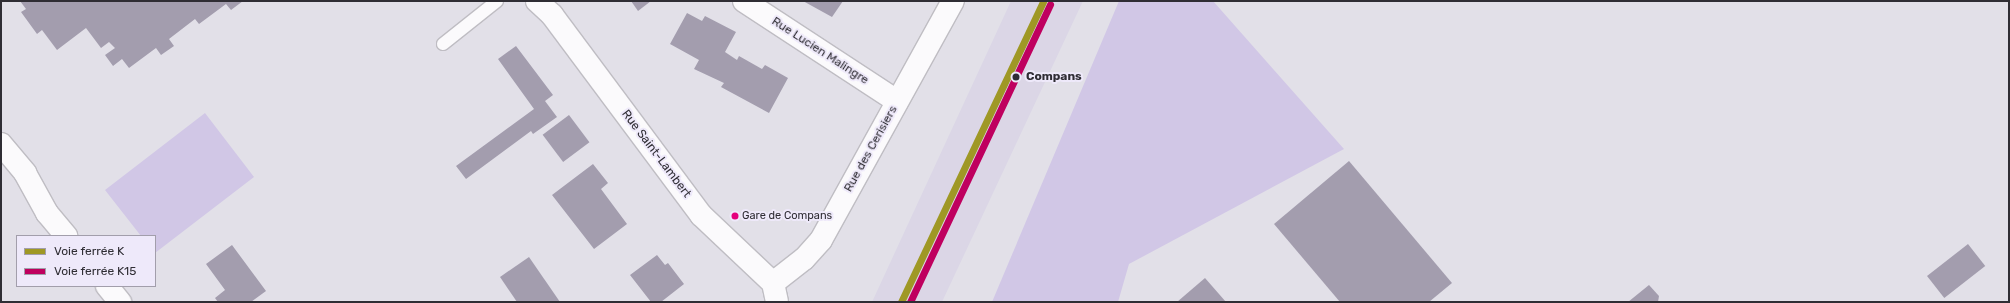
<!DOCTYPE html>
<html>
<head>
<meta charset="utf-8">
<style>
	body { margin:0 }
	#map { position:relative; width:2010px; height:303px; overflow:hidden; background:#e2e0e8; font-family:Rubik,sans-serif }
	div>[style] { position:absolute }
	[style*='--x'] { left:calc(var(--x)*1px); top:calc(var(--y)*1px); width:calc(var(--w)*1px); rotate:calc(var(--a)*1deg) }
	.built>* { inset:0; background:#dbd6e6 }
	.green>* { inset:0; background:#d1c7e6 }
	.building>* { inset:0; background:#a39dae; transform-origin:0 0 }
	.roads { filter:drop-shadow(1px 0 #bfbdc3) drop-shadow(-1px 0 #bfbdc3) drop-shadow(0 1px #bfbdc3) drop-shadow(0 -1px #bfbdc3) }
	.service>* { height:12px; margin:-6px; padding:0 6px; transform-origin:6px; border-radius:6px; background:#fbfafc }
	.minor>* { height:22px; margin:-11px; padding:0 11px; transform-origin:11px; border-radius:11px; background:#fbfafc }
	.rail-1>* { height:7px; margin:-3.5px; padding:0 3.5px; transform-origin:3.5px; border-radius:3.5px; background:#9f9825 }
	.rail-2>* { height:7px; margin:-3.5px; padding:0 3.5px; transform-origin:3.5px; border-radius:3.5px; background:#bf005f }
	.dots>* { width:11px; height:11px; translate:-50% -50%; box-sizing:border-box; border:2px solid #eee9fa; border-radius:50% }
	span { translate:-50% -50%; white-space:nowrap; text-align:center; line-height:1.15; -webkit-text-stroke:4px #eee9fa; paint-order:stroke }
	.bus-label { font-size:11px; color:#2f2d34 }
	.left { translate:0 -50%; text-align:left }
	.street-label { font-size:12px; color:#2f2d34 }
	.stop-label { font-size:12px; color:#2f2d34; font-weight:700 }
	.frame { position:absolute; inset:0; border:2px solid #2f2d34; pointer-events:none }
	.legend { position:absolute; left:16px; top:235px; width:140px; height:52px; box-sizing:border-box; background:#eee9fa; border:1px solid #a29eab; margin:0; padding:5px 7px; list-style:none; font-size:12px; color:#2f2d34 }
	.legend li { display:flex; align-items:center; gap:8px; height:20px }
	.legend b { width:20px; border:1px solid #a29eab }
</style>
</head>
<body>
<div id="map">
	<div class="built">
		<div style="clip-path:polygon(1011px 1px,1083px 1px,942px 302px,872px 302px)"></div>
	</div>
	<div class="green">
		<div style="clip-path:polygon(1119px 1px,1213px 1px,1344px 149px,1129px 264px,1118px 302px,992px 302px)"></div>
		<div style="clip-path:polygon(205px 113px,254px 177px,155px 253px,155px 236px,141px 236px,105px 190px)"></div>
	</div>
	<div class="building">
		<div style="clip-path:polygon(20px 1px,243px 1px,231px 10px,226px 4px,199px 24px,195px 19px,169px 39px,174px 46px,161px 55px,156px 48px,129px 68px,122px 59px,113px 66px,105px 55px,115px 48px,109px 42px,101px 48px,86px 28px,57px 50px,42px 30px,37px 34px,21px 12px,26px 9px)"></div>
		<div style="clip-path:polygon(631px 1px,651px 1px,638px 11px)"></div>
		<div style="clip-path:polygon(803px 1px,843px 1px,832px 17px)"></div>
		<div style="clip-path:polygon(687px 13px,702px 21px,705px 16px,736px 32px,725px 52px,737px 60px,739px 56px,762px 69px,765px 65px,788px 78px,769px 113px,721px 87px,724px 83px,694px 69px,699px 60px,670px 44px)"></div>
		<div style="clip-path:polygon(516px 46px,553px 95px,545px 101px,557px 117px,533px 134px,531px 131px,466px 179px,456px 166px,534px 109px,498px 59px)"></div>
		<div style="left:569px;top:115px;width:34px;height:33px;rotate:53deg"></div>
		<div style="clip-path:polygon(1349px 161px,1452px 283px,1429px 302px,1340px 302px,1274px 224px)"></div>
		<div style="clip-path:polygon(593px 164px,608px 183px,601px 189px,627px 224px,594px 249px,552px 195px)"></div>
		<div style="left:1968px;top:244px;width:28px;height:52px;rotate:52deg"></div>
		<div style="clip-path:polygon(232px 245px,266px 291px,251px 302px,218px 302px,215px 298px,225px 290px,206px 264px)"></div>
		<div style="clip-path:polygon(657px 255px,665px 265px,668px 263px,684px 284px,661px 302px,651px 302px,630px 275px)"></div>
		<div style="clip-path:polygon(529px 257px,560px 302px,517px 302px,500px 277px)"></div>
		<div style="clip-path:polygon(1205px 278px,1226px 302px,1177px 302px)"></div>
		<div style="clip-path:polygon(1649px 285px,1659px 296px,1658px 302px,1628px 302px)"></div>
	</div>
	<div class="roads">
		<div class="service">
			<div style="--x:443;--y:44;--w:69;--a:-38.5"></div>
		</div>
		<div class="minor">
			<div style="--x:537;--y:1;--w:21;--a:43"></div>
			<div style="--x:552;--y:15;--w:249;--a:53.3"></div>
			<div style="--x:701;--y:215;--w:99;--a:43.4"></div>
			<div style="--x:773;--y:283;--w:19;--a:78"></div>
			<div style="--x:744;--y:1;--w:183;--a:33.2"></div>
			<div style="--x:1;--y:144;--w:38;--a:50"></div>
			<div style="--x:25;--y:173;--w:46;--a:61.2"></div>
			<div style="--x:47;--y:213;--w:30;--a:50"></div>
			<div style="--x:773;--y:283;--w:39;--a:-38"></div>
			<div style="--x:804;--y:259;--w:25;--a:-48"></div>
			<div style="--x:821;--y:240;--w:273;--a:-61.1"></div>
			<div style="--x:107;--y:286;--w:21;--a:51"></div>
		</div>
	</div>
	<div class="rail-1">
		<div style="--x:901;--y:302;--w:333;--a:-64.7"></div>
	</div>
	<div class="rail-2">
		<div style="--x:910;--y:302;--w:329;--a:-64.8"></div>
	</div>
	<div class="dots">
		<div style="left:1016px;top:77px;background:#2f2d34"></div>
		<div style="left:735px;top:216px;background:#e5007d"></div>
	</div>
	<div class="bus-label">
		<span class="left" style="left:742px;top:216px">Gare de Compans</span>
	</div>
	<div class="street-label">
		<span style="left:820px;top:51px;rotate:33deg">Rue Lucien Malingre</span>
		<span style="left:871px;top:149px;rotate:-61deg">Rue des Cerisiers</span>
		<span style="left:656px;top:154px;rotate:53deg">Rue Saint-Lambert</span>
	</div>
	<div class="stop-label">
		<span class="left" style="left:1026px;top:77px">Compans</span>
	</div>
	<div class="frame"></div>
	<ul class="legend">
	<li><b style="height:5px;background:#9f9825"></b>Voie ferrée K</li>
	<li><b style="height:5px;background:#bf005f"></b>Voie ferrée K15</li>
	</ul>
</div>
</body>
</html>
